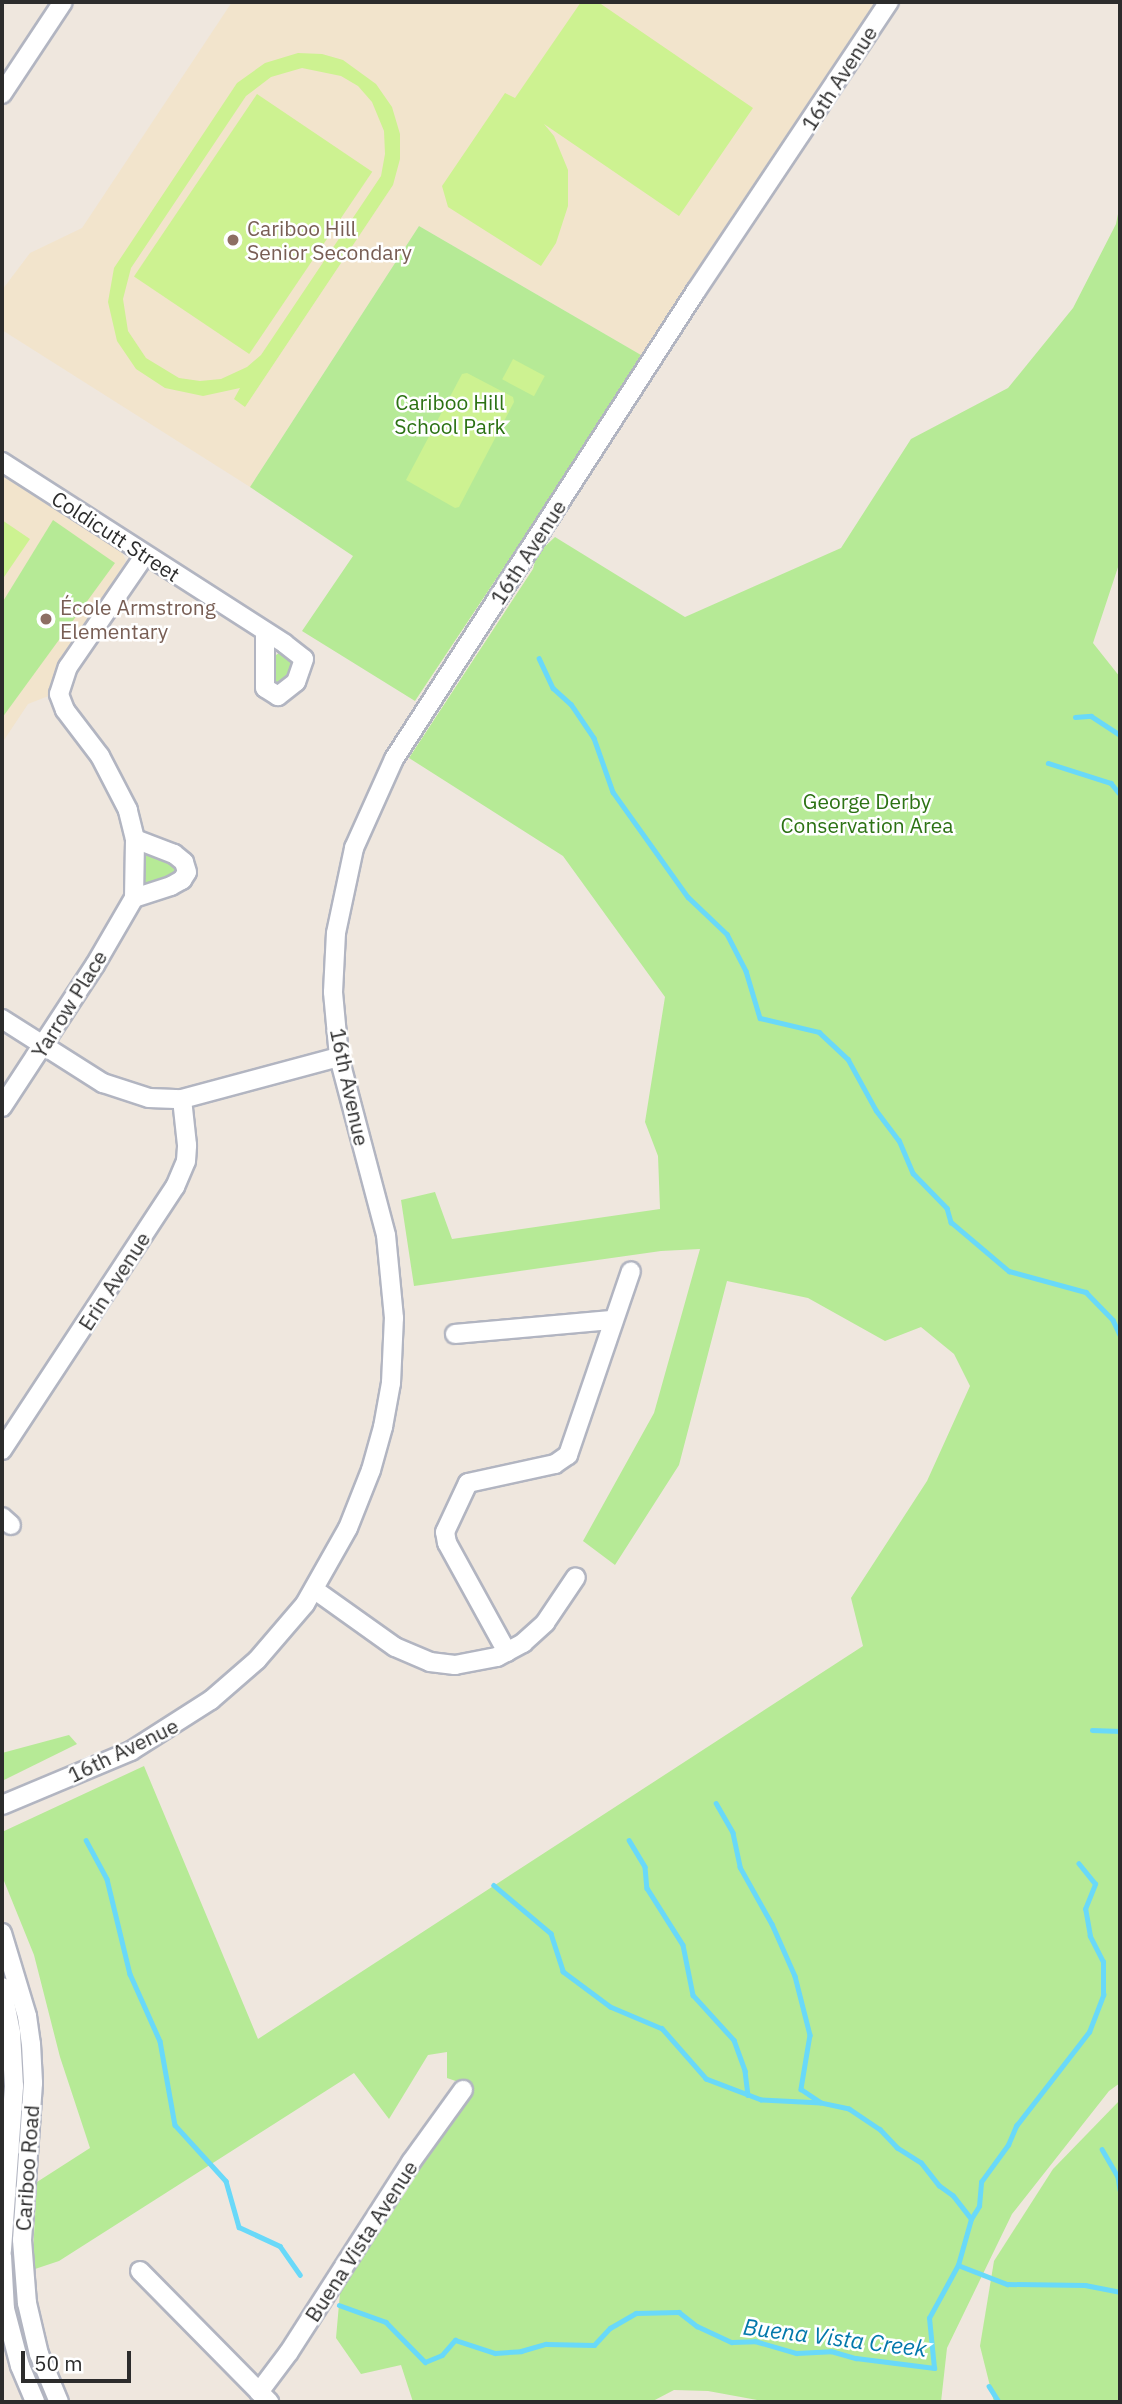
<!DOCTYPE html>
<html>
<head>
<meta charset="utf-8">
<style>
	body { margin:0 }
	#map { position:relative; width:1122px; height:2404px; overflow:hidden; background:#efe7de; font-family:"IBM Plex Sans",sans-serif }
	div>[style] { position:absolute }
	[style*='--x'] { left:calc(var(--x)*1px); top:calc(var(--y)*1px); width:calc(var(--w)*1px); rotate:calc(var(--a)*1deg) }
	.education>* { inset:0; background:#f2e4cc }
	.green>* { inset:0; background:#b6ea96 }
	.pitch>* { inset:0; background:#cdf291; transform-origin:0 0 }
	.stream>* { height:4.5px; margin:-2.25px; padding:0 2.25px; transform-origin:2.25px; border-radius:2.25px; background:#69d9f9 }
	.roads { filter:drop-shadow(2px 0 #b2b5c1) drop-shadow(-2px 0 #b2b5c1) drop-shadow(0 2px #b2b5c1) drop-shadow(0 -2px #b2b5c1) }
	.minor>* { height:18px; margin:-9px; padding:0 9px; transform-origin:9px; border-radius:9px; background:#fff }
	.dots>* { width:19px; height:19px; translate:-50% -50%; box-sizing:border-box; border:4px solid #fff; border-radius:50% }
	span { translate:-50% -50%; white-space:nowrap; text-align:center; line-height:1.15; -webkit-text-stroke:5px #fff; paint-order:stroke }
	.street-label { font-size:21px; color:#2c2c2c }
	.education-label { font-size:21px; color:#785e54 }
	.left { translate:0 -50%; text-align:left }
	.park-label { font-size:21px; color:#2c7214 }
	.water-label { font-size:23px; color:#0278ab; font-style:italic }
	.frame { position:absolute; inset:0; border:4px solid #2c2c2c; pointer-events:none }
	.scale { position:absolute; left:21px; top:2351px; width:110px; height:32px; box-sizing:border-box; border:4px solid #2c2c2c; border-top:0; padding-left:9px; font-size:21px; line-height:24px; white-space:nowrap; color:#2c2c2c; -webkit-text-stroke:5px #fff; paint-order:stroke }
</style>
</head>
<body>
<div id="map">
	<div class="education">
		<div style="clip-path:polygon(232px 2px,877px 2px,641px 355px,419px 226px,250px 487px,2px 330px,2px 290px,30px 253px,82px 228px)"></div>
		<div style="clip-path:polygon(2px 473px,121px 550px,126px 561px,57px 669px,51px 695px,28px 704px,2px 743px)"></div>
	</div>
	<div class="green">
		<div style="clip-path:polygon(1120px 204px,1120px 561px,1093px 643px,1120px 677px,1120px 2083px,1109px 2091px,1012px 2214px,947px 2348px,941px 2402px,768px 2402px,708px 2391px,674px 2390px,651px 2402px,413px 2402px,401px 2365px,361px 2374px,336px 2338px,340px 2293px,473px 2087px,447px 2078px,447px 2052px,428px 2055px,389px 2119px,354px 2073px,59px 2261px,32px 2270px,37px 2182px,90px 2148px,60px 2057px,34px 1955px,2px 1876px,2px 1832px,144px 1766px,258px 2039px,863px 1646px,851px 1598px,927px 1481px,970px 1386px,954px 1354px,921px 1327px,885px 1341px,808px 1298px,727px 1281px,679px 1465px,615px 1565px,583px 1541px,654px 1413px,700px 1249px,661px 1251px,414px 1286px,401px 1200px,435px 1192px,452px 1239px,660px 1209px,658px 1156px,645px 1122px,665px 997px,563px 856px,409px 758px,533px 569px,537px 554px,555px 537px,685px 617px,841px 548px,911px 439px,1008px 388px,1073px 308px,1116px 224px)"></div>
		<div style="clip-path:polygon(419px 226px,641px 355px,527px 532px,521px 550px,512px 555px,415px 701px,302px 631px,353px 556px,250px 487px)"></div>
		<div style="clip-path:polygon(53px 520px,115px 563px,2px 718px,2px 603px)"></div>
		<div style="clip-path:polygon(279px 653px,291px 659px,292px 665px,282px 683px,277px 685px,273px 682px,273px 657px)"></div>
		<div style="clip-path:polygon(145px 853px,173px 865px,176px 873px,143px 885px)"></div>
		<div style="clip-path:polygon(69px 1735px,77px 1744px,2px 1781px,2px 1753px)"></div>
		<div style="clip-path:polygon(1120px 2100px,1120px 2402px,994px 2402px,980px 2346px,994px 2261px,1053px 2169px)"></div>
	</div>
	<div class="pitch">
		<div style="clip-path:polygon(581px 2px,598px 2px,753px 108px,679px 216px,544px 124px,554px 136px,568px 170px,568px 206px,556px 243px,541px 266px,448px 207px,442px 186px,505px 93px,515px 98px)"></div>
		<div style="clip-path:polygon(evenodd,298px 53px,322px 54px,343px 60px,376px 84px,392px 107px,400px 134px,400px 159px,393px 185px,245px 407px,234px 399px,240px 388px,203px 396px,165px 388px,136px 369px,117px 341px,108px 302px,114px 268px,237px 83px,265px 63px,298px 53px,302px 68px,341px 76px,358px 86px,372px 102px,384px 131px,385px 154px,381px 176px,261px 355px,247px 367px,221px 379px,200px 381px,179px 378px,146px 358px,128px 331px,123px 299px,131px 268px,246px 96px,271px 77px,302px 68px)"></div>
		<div style="left:257px;top:94px;width:139px;height:220px;rotate:34deg"></div>
		<div style="left:513px;top:359px;width:36px;height:23px;rotate:28deg"></div>
		<div style="clip-path:polygon(467px 373px,513px 397px,514px 402px,459px 507px,455px 508px,406px 480px,462px 374px)"></div>
		<div style="clip-path:polygon(2px 520px,30px 539px,2px 580px)"></div>
	</div>
	<div class="stream">
		<div style="--x:539;--y:658;--w:33;--a:65"></div>
		<div style="--x:553;--y:688;--w:24;--a:42"></div>
		<div style="--x:571;--y:704;--w:41;--a:55.9"></div>
		<div style="--x:594;--y:738;--w:57;--a:70.6"></div>
		<div style="--x:613;--y:792;--w:129;--a:54.5"></div>
		<div style="--x:688;--y:897;--w:54;--a:43.5"></div>
		<div style="--x:727;--y:934;--w:42;--a:62.8"></div>
		<div style="--x:746;--y:971;--w:49;--a:73.4"></div>
		<div style="--x:760;--y:1018;--w:61;--a:13.3"></div>
		<div style="--x:819;--y:1032;--w:40;--a:43"></div>
		<div style="--x:848;--y:1059;--w:58;--a:61.2"></div>
		<div style="--x:876;--y:1110;--w:38;--a:53"></div>
		<div style="--x:899;--y:1140;--w:36;--a:67"></div>
		<div style="--x:913;--y:1173;--w:49;--a:45.8"></div>
		<div style="--x:947;--y:1208;--w:15;--a:74"></div>
		<div style="--x:951;--y:1222;--w:76;--a:40.2"></div>
		<div style="--x:1009;--y:1271;--w:80;--a:15.3"></div>
		<div style="--x:1086;--y:1292;--w:39;--a:46"></div>
		<div style="--x:1113;--y:1320;--w:17;--a:65"></div>
		<div style="--x:1075;--y:717;--w:16;--a:-4"></div>
		<div style="--x:1091;--y:716;--w:35;--a:33"></div>
		<div style="--x:1048;--y:763;--w:66;--a:17.6"></div>
		<div style="--x:1111;--y:783;--w:14;--a:51"></div>
		<div style="--x:1092;--y:1730;--w:28;--a:2"></div>
		<div style="--x:716;--y:1803;--w:34;--a:60"></div>
		<div style="--x:733;--y:1833;--w:35;--a:78"></div>
		<div style="--x:740;--y:1867;--w:65;--a:60.7"></div>
		<div style="--x:772;--y:1924;--w:57;--a:66.1"></div>
		<div style="--x:795;--y:1976;--w:61;--a:75.7"></div>
		<div style="--x:810;--y:2035;--w:55;--a:99.5"></div>
		<div style="--x:801;--y:2089;--w:23;--a:34"></div>
		<div style="--x:86;--y:1840;--w:44;--a:61.7"></div>
		<div style="--x:107;--y:1879;--w:98;--a:76.4"></div>
		<div style="--x:130;--y:1974;--w:73;--a:65.9"></div>
		<div style="--x:160;--y:2041;--w:85;--a:79.9"></div>
		<div style="--x:175;--y:2125;--w:76;--a:47.7"></div>
		<div style="--x:226;--y:2181;--w:48;--a:74.2"></div>
		<div style="--x:239;--y:2227;--w:45;--a:24.9"></div>
		<div style="--x:280;--y:2246;--w:35;--a:55"></div>
		<div style="--x:629;--y:1840;--w:31;--a:59"></div>
		<div style="--x:645;--y:1867;--w:21;--a:85"></div>
		<div style="--x:647;--y:1888;--w:67;--a:57.7"></div>
		<div style="--x:683;--y:1945;--w:51;--a:78.7"></div>
		<div style="--x:693;--y:1995;--w:61;--a:47.7"></div>
		<div style="--x:734;--y:2040;--w:33;--a:70"></div>
		<div style="--x:745;--y:2071;--w:24;--a:83"></div>
		<div style="--x:1102;--y:2149;--w:32;--a:60"></div>
		<div style="--x:1118;--y:2177;--w:13;--a:81"></div>
		<div style="--x:971;--y:2219;--w:15;--a:-58"></div>
		<div style="--x:979;--y:2206;--w:24;--a:-85"></div>
		<div style="--x:981;--y:2182;--w:46;--a:-53.9"></div>
		<div style="--x:1008;--y:2145;--w:21;--a:-67"></div>
		<div style="--x:1016;--y:2126;--w:119;--a:-52.2"></div>
		<div style="--x:1089;--y:2032;--w:40;--a:-69"></div>
		<div style="--x:1103;--y:1995;--w:33;--a:-90"></div>
		<div style="--x:1103;--y:1962;--w:29;--a:-117"></div>
		<div style="--x:1090;--y:1936;--w:27;--a:-100"></div>
		<div style="--x:1085;--y:1909;--w:27;--a:-68"></div>
		<div style="--x:1095;--y:1884;--w:26;--a:-129"></div>
		<div style="--x:958;--y:2265;--w:53;--a:21.2"></div>
		<div style="--x:1007;--y:2284;--w:78;--a:0.7"></div>
		<div style="--x:1085;--y:2285;--w:36;--a:11"></div>
		<div style="--x:339;--y:2305;--w:50;--a:19.9"></div>
		<div style="--x:386;--y:2322;--w:56;--a:45.7"></div>
		<div style="--x:425;--y:2362;--w:18;--a:-22"></div>
		<div style="--x:442;--y:2355;--w:20;--a:-49"></div>
		<div style="--x:455;--y:2340;--w:42;--a:18"></div>
		<div style="--x:495;--y:2353;--w:26;--a:-4"></div>
		<div style="--x:521;--y:2351;--w:26;--a:-16"></div>
		<div style="--x:546;--y:2344;--w:48;--a:1.2"></div>
		<div style="--x:594;--y:2345;--w:23;--a:-47"></div>
		<div style="--x:610;--y:2328;--w:30;--a:-30"></div>
		<div style="--x:636;--y:2313;--w:43;--a:-1.3"></div>
		<div style="--x:679;--y:2312;--w:23;--a:38"></div>
		<div style="--x:697;--y:2326;--w:38;--a:25"></div>
		<div style="--x:732;--y:2342;--w:23;--a:-2"></div>
		<div style="--x:755;--y:2341;--w:43;--a:16.3"></div>
		<div style="--x:796;--y:2353;--w:35;--a:-3"></div>
		<div style="--x:831;--y:2351;--w:26;--a:16"></div>
		<div style="--x:856;--y:2358;--w:79;--a:7.3"></div>
		<div style="--x:934;--y:2368;--w:50;--a:-95.7"></div>
		<div style="--x:929;--y:2318;--w:60;--a:-61.3"></div>
		<div style="--x:958;--y:2265;--w:48;--a:-74.2"></div>
		<div style="--x:971;--y:2219;--w:29;--a:-128"></div>
		<div style="--x:953;--y:2196;--w:17;--a:-144"></div>
		<div style="--x:939;--y:2186;--w:29;--a:-128"></div>
		<div style="--x:921;--y:2163;--w:28;--a:-148"></div>
		<div style="--x:897;--y:2148;--w:25;--a:-133"></div>
		<div style="--x:880;--y:2130;--w:37;--a:-146"></div>
		<div style="--x:849;--y:2109;--w:29;--a:-168"></div>
		<div style="--x:821;--y:2103;--w:60;--a:-177.1"></div>
		<div style="--x:761;--y:2100;--w:59;--a:-159.1"></div>
		<div style="--x:706;--y:2079;--w:67;--a:-131.3"></div>
		<div style="--x:662;--y:2029;--w:56;--a:-157.1"></div>
		<div style="--x:610;--y:2007;--w:59;--a:-143.3"></div>
		<div style="--x:563;--y:1972;--w:40;--a:-108"></div>
		<div style="--x:551;--y:1934;--w:75;--a:-139.9"></div>
		<div style="--x:989;--y:2386;--w:19;--a:58"></div>
	</div>
	<div class="roads">
		<div class="minor">
			<div style="--x:2;--y:94;--w:110;--a:-56.5"></div>
			<div style="--x:2;--y:462;--w:336;--a:32.7"></div>
			<div style="--x:285;--y:644;--w:24;--a:38"></div>
			<div style="--x:304;--y:659;--w:24;--a:109"></div>
			<div style="--x:296;--y:682;--w:23;--a:142"></div>
			<div style="--x:278;--y:696;--w:15;--a:-148"></div>
			<div style="--x:265;--y:688;--w:55;--a:-90"></div>
			<div style="--x:134;--y:898;--w:39;--a:-18"></div>
			<div style="--x:171;--y:886;--w:13;--a:-29"></div>
			<div style="--x:182;--y:880;--w:9;--a:-58"></div>
			<div style="--x:187;--y:872;--w:10;--a:-107"></div>
			<div style="--x:184;--y:862;--w:13;--a:-141"></div>
			<div style="--x:174;--y:854;--w:42;--a:-159"></div>
			<div style="--x:2;--y:1019;--w:120;--a:32.4"></div>
			<div style="--x:103;--y:1083;--w:48;--a:18.1"></div>
			<div style="--x:149;--y:1098;--w:33;--a:2"></div>
			<div style="--x:182;--y:1099;--w:163;--a:-15"></div>
			<div style="--x:2;--y:1107;--w:170;--a:-56.8"></div>
			<div style="--x:95;--y:965;--w:78;--a:-59.8"></div>
			<div style="--x:134;--y:898;--w:59;--a:-89"></div>
			<div style="--x:135;--y:839;--w:30;--a:-104"></div>
			<div style="--x:128;--y:810;--w:61;--a:-117.4"></div>
			<div style="--x:100;--y:756;--w:58;--a:-127.3"></div>
			<div style="--x:65;--y:710;--w:17;--a:-111"></div>
			<div style="--x:59;--y:694;--w:28;--a:-72"></div>
			<div style="--x:68;--y:667;--w:136;--a:-55.5"></div>
			<div style="--x:455;--y:1334;--w:159;--a:-5.1"></div>
			<div style="--x:2;--y:1450;--w:315;--a:-56.7"></div>
			<div style="--x:175;--y:1187;--w:28;--a:-67"></div>
			<div style="--x:186;--y:1161;--w:16;--a:-86"></div>
			<div style="--x:187;--y:1145;--w:46;--a:-96.2"></div>
			<div style="--x:2;--y:1517;--w:12;--a:42"></div>
			<div style="--x:315;--y:1590;--w:98;--a:35.5"></div>
			<div style="--x:395;--y:1647;--w:38;--a:23"></div>
			<div style="--x:430;--y:1662;--w:25;--a:7"></div>
			<div style="--x:455;--y:1665;--w:43;--a:-10.8"></div>
			<div style="--x:497;--y:1657;--w:30;--a:-28"></div>
			<div style="--x:523;--y:1643;--w:30;--a:-42"></div>
			<div style="--x:545;--y:1623;--w:55;--a:-56"></div>
			<div style="--x:507;--y:1652;--w:124;--a:-118.8"></div>
			<div style="--x:447;--y:1543;--w:11;--a:-100"></div>
			<div style="--x:445;--y:1532;--w:54;--a:-64.9"></div>
			<div style="--x:468;--y:1483;--w:89;--a:-12.3"></div>
			<div style="--x:555;--y:1464;--w:16;--a:-35"></div>
			<div style="--x:568;--y:1455;--w:194;--a:-71.1"></div>
			<div style="--x:2;--y:1805;--w:140;--a:-22.7"></div>
			<div style="--x:131;--y:1751;--w:95;--a:-32.5"></div>
			<div style="--x:211;--y:1700;--w:61;--a:-41"></div>
			<div style="--x:257;--y:1660;--w:74;--a:-49.4"></div>
			<div style="--x:305;--y:1604;--w:87;--a:-60.5"></div>
			<div style="--x:348;--y:1528;--w:62;--a:-68.4"></div>
			<div style="--x:371;--y:1470;--w:45;--a:-74.4"></div>
			<div style="--x:383;--y:1427;--w:45;--a:-79.7"></div>
			<div style="--x:391;--y:1383;--w:65;--a:-87.4"></div>
			<div style="--x:394;--y:1318;--w:83;--a:-95.5"></div>
			<div style="--x:386;--y:1235;--w:184;--a:-104.8"></div>
			<div style="--x:339;--y:1057;--w:65;--a:-95.3"></div>
			<div style="--x:333;--y:992;--w:59;--a:-87.1"></div>
			<div style="--x:336;--y:933;--w:87;--a:-78"></div>
			<div style="--x:354;--y:848;--w:98;--a:-65.8"></div>
			<div style="--x:394;--y:759;--w:557;--a:-57.17"></div>
			<div style="--x:696;--y:291;--w:348;--a:-56.3"></div>
			<div style="--x:2;--y:1933;--w:87;--a:73.2"></div>
			<div style="--x:27;--y:2016;--w:28;--a:82"></div>
			<div style="--x:31;--y:2044;--w:39;--a:87"></div>
			<div style="--x:33;--y:2083;--w:157;--a:94"></div>
			<div style="--x:22;--y:2240;--w:63;--a:85.5"></div>
			<div style="--x:27;--y:2303;--w:52;--a:76.8"></div>
			<div style="--x:39;--y:2354;--w:52;--a:67.4"></div>
			<div style="--x:2;--y:1987;--w:47;--a:78.9"></div>
			<div style="--x:11;--y:2033;--w:53;--a:86.8"></div>
			<div style="--x:14;--y:2086;--w:165;--a:94.2"></div>
			<div style="--x:2;--y:2256;--w:53;--a:86.8"></div>
			<div style="--x:5;--y:2309;--w:59;--a:75.3"></div>
			<div style="--x:20;--y:2366;--w:39;--a:67"></div>
			<div style="--x:140;--y:2271;--w:184;--a:45.4"></div>
			<div style="--x:259;--y:2392;--w:50;--a:-53.1"></div>
			<div style="--x:289;--y:2352;--w:226;--a:-57.3"></div>
			<div style="--x:411;--y:2162;--w:89;--a:-54.2"></div>
		</div>
	</div>
	<div class="dots">
		<div style="left:233px;top:240px;background:#8d6e63"></div>
		<div style="left:46px;top:619px;background:#8d6e63"></div>
	</div>
	<div class="street-label">
		<span style="left:839px;top:78px;rotate:-57deg">16th Avenue</span>
		<span style="left:116px;top:536px;rotate:33deg">Coldicutt Street</span>
		<span style="left:528px;top:552px;rotate:-57deg">16th Avenue</span>
		<span style="left:69px;top:1004px;rotate:-58deg">Yarrow Place</span>
		<span style="left:350px;top:1087px;rotate:78deg">16th Avenue</span>
		<span style="left:114px;top:1281px;rotate:-57deg">Erin Avenue</span>
		<span style="left:123px;top:1750px;rotate:-26deg">16th Avenue</span>
		<span style="left:27px;top:2168px;rotate:-86deg">Cariboo Road</span>
		<span style="left:361px;top:2241px;rotate:-57deg">Buena Vista Avenue</span>
	</div>
	<div class="education-label">
		<span class="left" style="left:247px;top:240px">Cariboo Hill<br>Senior Secondary</span>
		<span class="left" style="left:60px;top:619px">École Armstrong<br>Elementary</span>
	</div>
	<div class="park-label">
		<span style="left:450px;top:414px">Cariboo Hill<br>School Park</span>
		<span style="left:867px;top:813px">George Derby<br>Conservation Area</span>
	</div>
	<div class="water-label">
		<span style="left:835px;top:2337px;rotate:7deg">Buena Vista Creek</span>
	</div>
	<div class="frame"></div>
	<div class="scale">50 m</div>
</div>
</body>
</html>
